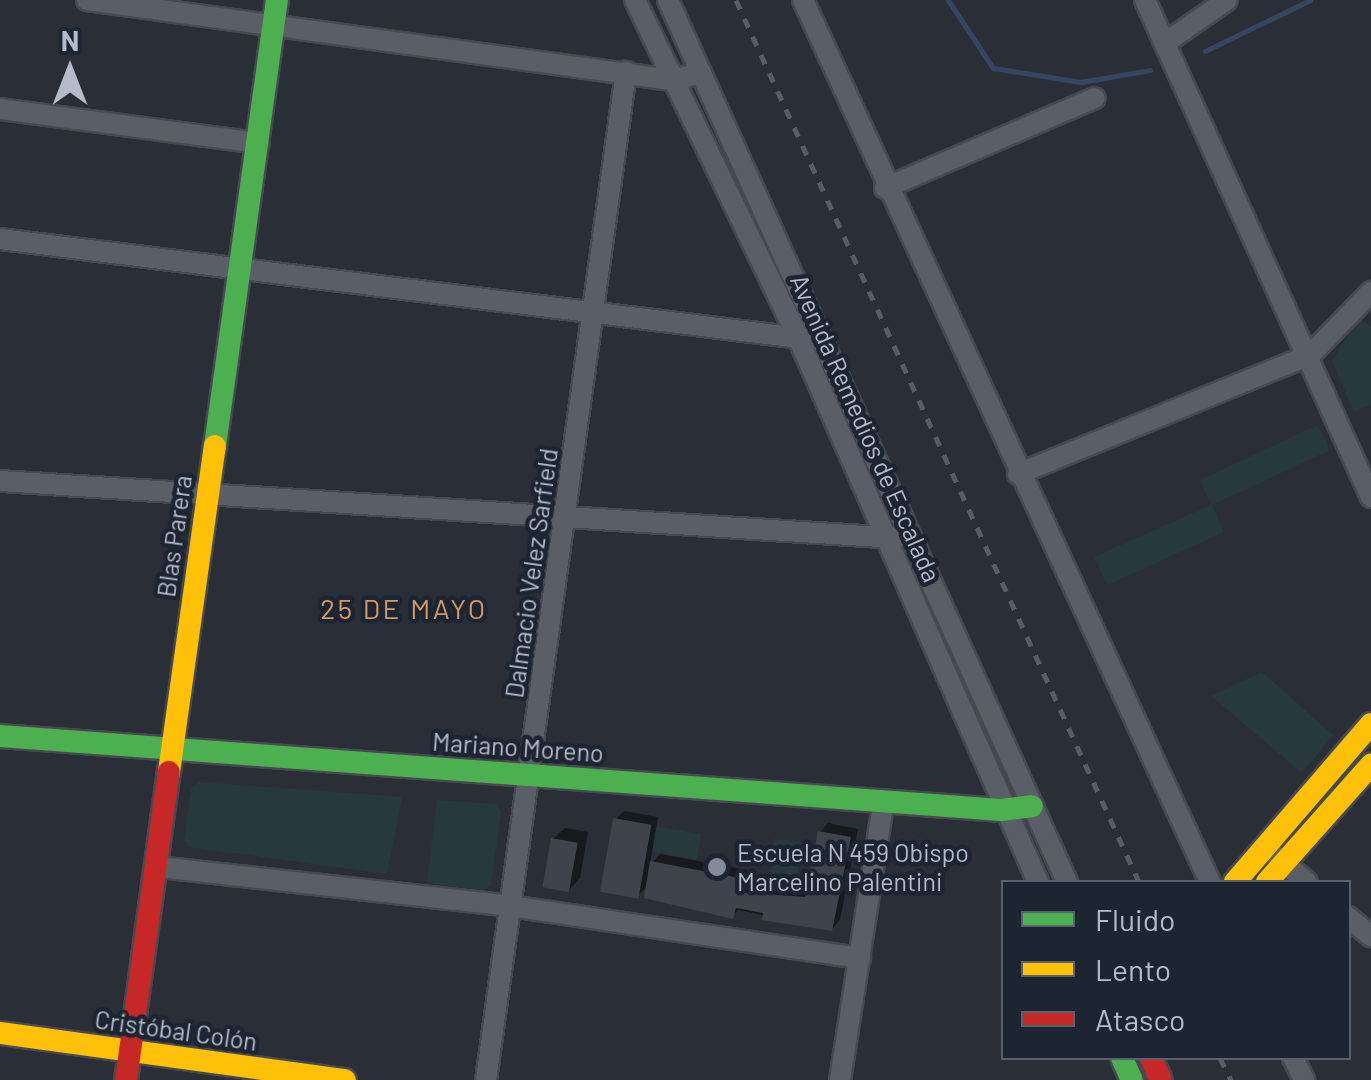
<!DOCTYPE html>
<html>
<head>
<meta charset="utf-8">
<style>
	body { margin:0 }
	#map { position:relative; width:1371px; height:1080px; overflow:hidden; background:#2a2f37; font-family:Barlow,sans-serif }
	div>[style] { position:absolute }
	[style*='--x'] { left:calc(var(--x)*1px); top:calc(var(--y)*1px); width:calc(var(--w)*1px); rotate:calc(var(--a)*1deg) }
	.green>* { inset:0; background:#27393d; transform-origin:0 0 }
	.shadow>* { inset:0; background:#0007 }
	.stream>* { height:5px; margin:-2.5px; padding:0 2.5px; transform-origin:2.5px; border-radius:2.5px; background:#374660 }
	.building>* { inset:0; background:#3f434b; transform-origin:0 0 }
	.roads { filter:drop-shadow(2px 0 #464a50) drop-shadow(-2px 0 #464a50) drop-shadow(0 2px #464a50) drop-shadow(0 -2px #464a50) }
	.street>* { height:20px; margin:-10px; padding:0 10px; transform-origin:10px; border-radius:10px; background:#5a5e66 }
	.fast>* { height:22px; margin:-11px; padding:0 11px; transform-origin:11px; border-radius:11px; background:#4caf50 }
	.slow>* { height:22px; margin:-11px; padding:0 11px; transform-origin:11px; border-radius:11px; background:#ffc107 }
	.jam>* { height:22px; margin:-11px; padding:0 11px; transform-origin:11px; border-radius:11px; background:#c62828 }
	.rail>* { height:5px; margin-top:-2.5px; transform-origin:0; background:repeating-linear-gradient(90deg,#585c63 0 10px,transparent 0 20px) }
	.dots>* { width:28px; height:28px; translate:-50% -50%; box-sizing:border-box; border:5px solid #1d2532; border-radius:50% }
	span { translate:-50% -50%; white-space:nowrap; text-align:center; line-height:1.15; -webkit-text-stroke:9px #1d2532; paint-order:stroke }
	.street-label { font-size:25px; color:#b4bbc9 }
	.poi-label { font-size:25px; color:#b4bbc9 }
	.left { translate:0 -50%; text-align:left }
	.neighbourhood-label { font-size:28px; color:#d49a63; letter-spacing:2.5px }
	.legend { position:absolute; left:1001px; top:880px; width:350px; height:180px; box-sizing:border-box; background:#1d2532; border:2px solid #59616e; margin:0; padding:12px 18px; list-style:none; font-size:30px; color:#b4bbc9 }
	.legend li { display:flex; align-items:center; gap:20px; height:50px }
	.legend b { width:50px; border:2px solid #59616e }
	.north { position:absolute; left:20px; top:20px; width:100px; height:100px; -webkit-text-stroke:8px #1d2532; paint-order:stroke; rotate:0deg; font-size:28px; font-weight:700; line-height:40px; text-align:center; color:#b4bbc9 }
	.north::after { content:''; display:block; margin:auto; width:35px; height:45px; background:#b4bbc9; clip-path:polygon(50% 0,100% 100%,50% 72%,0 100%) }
</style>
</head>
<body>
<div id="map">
	<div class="green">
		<div style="clip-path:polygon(1360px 318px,1371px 327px,1371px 404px,1354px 412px,1332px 361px)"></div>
		<div style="clip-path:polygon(1318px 425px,1330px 450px,1212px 505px,1224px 532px,1107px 585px,1094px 557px,1211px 505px,1200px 480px)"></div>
		<div style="clip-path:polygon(1262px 672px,1333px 735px,1302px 773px,1211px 696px)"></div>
		<div style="clip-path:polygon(199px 782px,402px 797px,387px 874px,189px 847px,184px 840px,191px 789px)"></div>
		<div style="clip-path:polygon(437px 800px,495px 804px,501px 812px,491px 885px,483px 891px,427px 883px)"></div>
		<div style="left:655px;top:826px;width:47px;height:26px;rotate:10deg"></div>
		<div style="left:774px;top:839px;width:27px;height:47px;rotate:6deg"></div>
	</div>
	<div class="shadow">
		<div style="clip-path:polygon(624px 811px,658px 817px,650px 865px,660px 854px,747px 870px,745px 884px,809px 889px,820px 832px,828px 823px,858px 829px,840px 920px,832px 929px,738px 910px,732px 916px,649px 885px,637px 896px,616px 819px)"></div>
		<div style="clip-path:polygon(565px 828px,588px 832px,580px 878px,569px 890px,553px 839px)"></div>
	</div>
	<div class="stream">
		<div style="--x:948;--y:0;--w:82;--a:56.5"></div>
		<div style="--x:993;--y:68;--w:89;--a:9"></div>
		<div style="--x:1081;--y:82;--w:70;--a:-9.9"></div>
		<div style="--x:1205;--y:51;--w:117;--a:-25.9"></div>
	</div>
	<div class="building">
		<div style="left:613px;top:818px;width:39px;height:75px;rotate:10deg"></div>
		<div style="clip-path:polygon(818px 831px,851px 837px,832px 931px,762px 920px,763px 913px,736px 908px,733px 919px,644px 898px,650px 861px,740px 878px,738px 892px,805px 897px)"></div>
		<div style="left:551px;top:838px;width:27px;height:50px;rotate:10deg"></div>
	</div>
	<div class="roads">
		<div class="street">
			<div style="--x:87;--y:0;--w:590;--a:7.79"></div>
			<div style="--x:672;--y:80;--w:30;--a:-14"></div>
			<div style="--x:635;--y:0;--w:377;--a:64.2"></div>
			<div style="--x:799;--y:340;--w:592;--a:66.2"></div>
			<div style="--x:668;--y:0;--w:968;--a:65.66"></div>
			<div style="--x:803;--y:0;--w:971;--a:65.23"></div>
			<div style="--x:1145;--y:0;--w:546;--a:65.55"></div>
			<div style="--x:1165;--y:43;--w:75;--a:-34.7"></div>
			<div style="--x:0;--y:109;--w:261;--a:7.5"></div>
			<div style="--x:885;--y:188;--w:228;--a:-23.2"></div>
			<div style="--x:0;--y:239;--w:814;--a:7.06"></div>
			<div style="--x:1018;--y:474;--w:315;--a:-22.2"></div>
			<div style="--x:1310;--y:355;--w:88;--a:-45.9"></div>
			<div style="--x:0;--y:481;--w:898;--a:3.64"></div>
			<div style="--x:1273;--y:854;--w:44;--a:39.5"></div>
			<div style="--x:158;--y:867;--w:355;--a:6.3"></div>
			<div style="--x:511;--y:906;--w:353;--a:8.5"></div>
			<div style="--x:1348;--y:917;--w:30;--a:40"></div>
			<div style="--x:1293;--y:1058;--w:25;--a:63"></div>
			<div style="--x:486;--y:1080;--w:1018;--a:-82.09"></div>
			<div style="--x:840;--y:1080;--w:283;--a:-81.1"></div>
		</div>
		<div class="fast">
			<div style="--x:215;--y:446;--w:450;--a:-82.1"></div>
			<div style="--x:0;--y:736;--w:1004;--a:4.23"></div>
			<div style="--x:1001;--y:810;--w:31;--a:-7"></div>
			<div style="--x:1122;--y:1058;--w:24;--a:66"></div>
		</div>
		<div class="slow">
			<div style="--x:169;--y:772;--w:329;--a:-82"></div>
			<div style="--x:1235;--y:882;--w:208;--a:-49.3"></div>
			<div style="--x:1267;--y:882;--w:157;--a:-48.4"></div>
			<div style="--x:0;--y:1033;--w:348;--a:7.8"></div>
		</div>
		<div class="jam">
			<div style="--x:1151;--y:1058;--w:24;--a:66"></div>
			<div style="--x:126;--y:1080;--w:311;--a:-82.1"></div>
		</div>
	</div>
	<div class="rail">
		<div style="--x:736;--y:0;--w:970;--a:65.44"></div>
		<div style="--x:1220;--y:1058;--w:25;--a:63"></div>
	</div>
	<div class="dots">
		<div style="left:717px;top:867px;background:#848a96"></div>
	</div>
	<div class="street-label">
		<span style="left:866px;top:428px;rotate:66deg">Avenida Remedios de Escalada</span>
		<span style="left:174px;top:536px;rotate:-82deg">Blas Parera</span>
		<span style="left:531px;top:573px;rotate:-82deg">Dalmacio Velez Sarfield</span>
		<span style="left:518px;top:747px;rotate:4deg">Mariano Moreno</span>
		<span style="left:176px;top:1030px;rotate:8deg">Cristóbal Colón</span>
	</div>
	<div class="poi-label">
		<span class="left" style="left:737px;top:867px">Escuela N 459 Obispo<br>Marcelino Palentini</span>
	</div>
	<div class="neighbourhood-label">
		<span style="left:404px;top:608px">25 DE MAYO</span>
	</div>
	<ul class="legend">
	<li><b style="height:12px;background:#4caf50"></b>Fluido</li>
	<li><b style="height:12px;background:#ffc107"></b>Lento</li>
	<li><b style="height:12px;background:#c62828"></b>Atasco</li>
	</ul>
	<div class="north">N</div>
</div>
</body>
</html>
